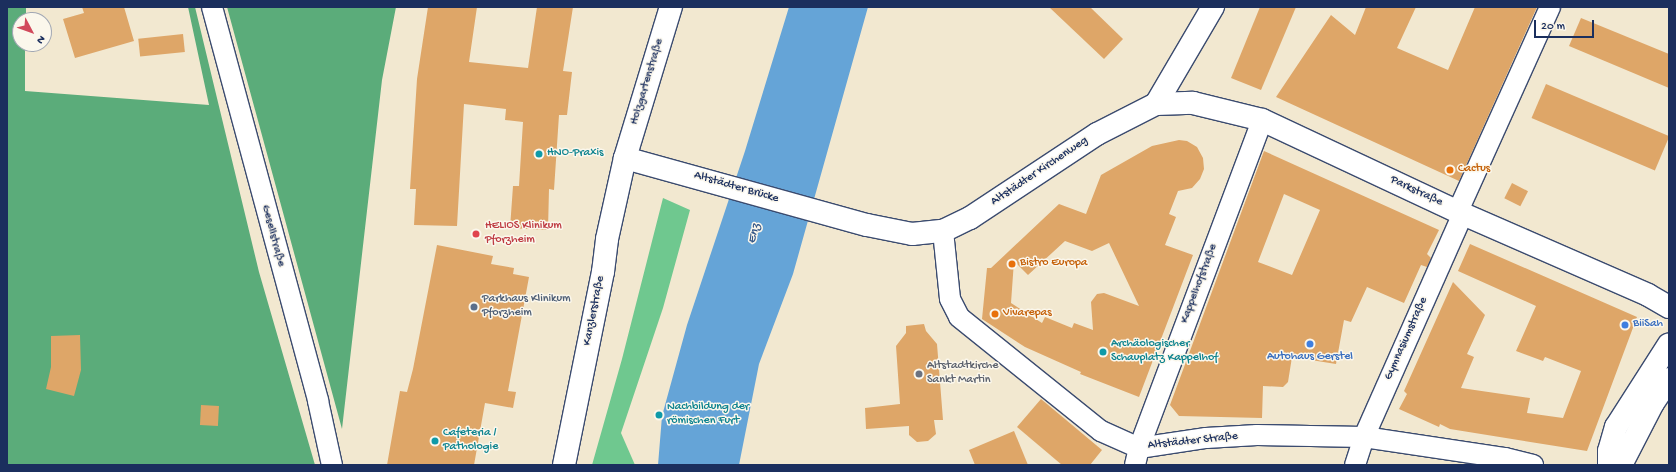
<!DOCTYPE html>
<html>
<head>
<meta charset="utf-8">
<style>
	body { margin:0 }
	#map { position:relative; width:1676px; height:472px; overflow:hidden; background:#f2e8d0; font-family:"Gochi Hand",sans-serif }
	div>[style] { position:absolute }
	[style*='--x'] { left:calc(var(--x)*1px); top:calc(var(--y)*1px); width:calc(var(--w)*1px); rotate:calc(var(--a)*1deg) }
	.green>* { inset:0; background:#6fc88f }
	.forest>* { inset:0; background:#5bac7a }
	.water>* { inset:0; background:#65a4d7 }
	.building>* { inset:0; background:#dea668; transform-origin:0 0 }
	.roads { filter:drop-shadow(1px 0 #3b4b6f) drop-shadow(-1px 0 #3b4b6f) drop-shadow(0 1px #3b4b6f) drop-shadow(0 -1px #3b4b6f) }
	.minor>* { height:20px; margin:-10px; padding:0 10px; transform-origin:10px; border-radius:10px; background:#fff }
	.major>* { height:22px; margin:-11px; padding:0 11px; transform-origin:11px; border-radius:11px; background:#fff }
	.dots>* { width:11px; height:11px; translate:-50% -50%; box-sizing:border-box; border:2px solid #fbf7ec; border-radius:50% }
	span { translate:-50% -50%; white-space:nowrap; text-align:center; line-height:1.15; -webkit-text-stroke:3px #fbf7ec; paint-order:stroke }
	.street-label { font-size:12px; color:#1b2f5e }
	.culture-label { font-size:12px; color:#0d838f }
	.left { translate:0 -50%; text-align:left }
	.food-label { font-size:12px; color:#c56008 }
	.health-label { font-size:12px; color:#be3a42 }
	.service-label { font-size:12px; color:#4e5e75 }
	.shop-label { font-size:12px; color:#366cbe }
	.worship-label { font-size:12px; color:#5b616d }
	.water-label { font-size:13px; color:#355888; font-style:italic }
	.frame { position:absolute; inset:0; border:8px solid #1b2f5e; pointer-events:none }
	.north { position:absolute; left:12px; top:12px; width:40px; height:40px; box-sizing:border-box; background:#fbf7ec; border:1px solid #a1a7b3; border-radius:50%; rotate:131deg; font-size:11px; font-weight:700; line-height:16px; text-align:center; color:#1b2f5e }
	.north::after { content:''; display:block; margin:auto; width:14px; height:18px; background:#d1495b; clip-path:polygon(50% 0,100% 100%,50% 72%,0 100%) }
	.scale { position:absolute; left:1534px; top:20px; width:60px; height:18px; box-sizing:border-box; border:2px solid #1b2f5e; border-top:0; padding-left:5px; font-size:12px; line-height:14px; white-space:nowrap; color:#1b2f5e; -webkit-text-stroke:3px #fbf7ec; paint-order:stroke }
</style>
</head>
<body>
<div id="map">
	<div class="green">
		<div style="clip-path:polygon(663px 198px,690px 210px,663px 308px,621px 433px,635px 465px,592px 465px,622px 359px)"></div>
	</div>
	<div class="forest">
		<div style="clip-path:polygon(7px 7px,26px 7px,26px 20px,20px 20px,20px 44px,25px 44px,25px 91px,209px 105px,188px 7px,195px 7px,259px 272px,315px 465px,7px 465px)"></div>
		<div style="clip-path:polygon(227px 7px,396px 7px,382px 80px,342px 429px)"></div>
	</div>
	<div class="water">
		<div style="clip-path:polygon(789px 7px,868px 7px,793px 274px,759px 364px,739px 465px,658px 465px,662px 416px,687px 325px,745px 151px)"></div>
	</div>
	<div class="building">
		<div style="clip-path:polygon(82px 7px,124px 7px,134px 41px,75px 58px,63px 19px,84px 13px)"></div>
		<div style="clip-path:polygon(428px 7px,477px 7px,469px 62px,528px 68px,537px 7px,573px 7px,563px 71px,572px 72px,567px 115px,559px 115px,554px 190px,549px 189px,548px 230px,510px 228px,513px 186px,519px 186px,523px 122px,505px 120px,506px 109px,464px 104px,457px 226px,414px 225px,416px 189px,410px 189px,417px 79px)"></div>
		<div style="clip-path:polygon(1049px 7px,1090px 7px,1123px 39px,1104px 59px)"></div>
		<div style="clip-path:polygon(1260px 7px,1296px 7px,1261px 90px,1231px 78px)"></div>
		<div style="clip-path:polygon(1366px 7px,1416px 7px,1397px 48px,1448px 70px,1475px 7px,1537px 7px,1459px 181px,1276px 97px,1331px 15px,1355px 35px)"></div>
		<div style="clip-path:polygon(1581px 18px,1669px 54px,1669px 88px,1569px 46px)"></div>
		<div style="left:183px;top:34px;width:18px;height:45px;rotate:84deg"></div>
		<div style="left:1546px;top:84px;width:134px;height:37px;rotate:23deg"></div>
		<div style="clip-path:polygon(evenodd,1179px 140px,1187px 141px,1197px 147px,1203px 158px,1204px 169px,1200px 179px,1192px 188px,1178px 191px,1169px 214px,1176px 217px,1165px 245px,1193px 255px,1139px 397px,1080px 374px,1081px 372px,1025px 347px,982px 319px,987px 268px,991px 268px,1059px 204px,1086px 214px,1101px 175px,1152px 146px,1179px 140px,1065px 241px,1092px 251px,1109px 243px,1139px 306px,1104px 293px,1097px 294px,1091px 302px,1093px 330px,1074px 323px,1072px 328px,1045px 317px,1042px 323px,1011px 303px,1014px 261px,1028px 275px,1065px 241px)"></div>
		<div style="clip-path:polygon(evenodd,1264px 151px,1439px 230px,1427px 254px,1431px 258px,1427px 267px,1421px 265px,1404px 303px,1367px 287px,1351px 322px,1344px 320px,1336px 364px,1292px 357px,1288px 382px,1283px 387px,1263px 386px,1262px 418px,1179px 416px,1170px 405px,1264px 151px,1284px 194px,1320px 210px,1292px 275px,1258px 262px,1284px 194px)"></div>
		<div style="left:1512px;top:183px;width:18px;height:17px;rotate:27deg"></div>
		<div style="clip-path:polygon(1470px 244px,1637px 317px,1587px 451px,1450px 429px,1440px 424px,1439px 427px,1399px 409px,1407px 394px,1404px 391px,1453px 282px,1485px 315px,1467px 354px,1474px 357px,1461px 388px,1530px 398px,1527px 413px,1563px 418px,1581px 371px,1545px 357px,1543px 361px,1516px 351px,1536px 306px,1458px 271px)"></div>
		<div style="clip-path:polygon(437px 245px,493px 256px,491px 264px,514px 268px,513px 274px,529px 277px,508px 391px,516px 392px,513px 408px,485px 403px,474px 465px,387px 465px,400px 391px,407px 392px,413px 369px)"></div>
		<div style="clip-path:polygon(924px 324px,926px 331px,937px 344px,943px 420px,934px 420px,936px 434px,928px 441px,917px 442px,909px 435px,909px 426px,866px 429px,865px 408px,900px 404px,896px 346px,906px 333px,906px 326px)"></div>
		<div style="clip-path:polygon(80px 335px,81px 370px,74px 396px,46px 389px,51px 367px,51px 336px)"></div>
		<div style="clip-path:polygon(1041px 399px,1102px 450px,1090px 465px,1062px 465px,1017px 427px)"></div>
		<div style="left:201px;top:405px;width:18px;height:20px;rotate:3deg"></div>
		<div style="clip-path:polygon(1014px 431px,1028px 465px,975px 465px,969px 450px)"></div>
	</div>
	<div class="roads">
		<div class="minor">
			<div style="--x:212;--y:7;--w:408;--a:74.9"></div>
			<div style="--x:318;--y:401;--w:66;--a:77.7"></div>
			<div style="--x:1458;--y:211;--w:224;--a:-65.7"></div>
			<div style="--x:943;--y:231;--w:68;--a:84.1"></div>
			<div style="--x:950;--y:299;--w:20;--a:63"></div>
			<div style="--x:959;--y:317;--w:182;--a:38.8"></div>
			<div style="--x:1101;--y:431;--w:42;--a:24.1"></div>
			<div style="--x:1139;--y:448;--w:68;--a:-8.5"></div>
			<div style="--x:1206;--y:438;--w:51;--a:-3.4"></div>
			<div style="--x:1257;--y:435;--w:107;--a:1.1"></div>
			<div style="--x:1364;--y:437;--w:143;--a:8.5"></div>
			<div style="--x:1505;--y:458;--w:29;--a:14"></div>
			<div style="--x:1135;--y:465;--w:17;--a:-77"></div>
			<div style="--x:1139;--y:448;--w:350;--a:-69.4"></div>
			<div style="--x:1355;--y:465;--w:29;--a:-72"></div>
			<div style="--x:1364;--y:437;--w:244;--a:-66.1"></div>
		</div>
		<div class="major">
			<div style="--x:1156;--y:104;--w:37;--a:-2"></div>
			<div style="--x:1193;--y:103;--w:71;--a:13.8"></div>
			<div style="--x:1262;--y:120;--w:222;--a:25.1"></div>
			<div style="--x:1463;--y:214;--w:202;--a:23.6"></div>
			<div style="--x:1648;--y:295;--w:24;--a:30"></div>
			<div style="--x:625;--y:158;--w:251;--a:15.5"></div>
			<div style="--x:867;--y:225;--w:46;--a:11.3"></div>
			<div style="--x:912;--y:234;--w:31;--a:-6"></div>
			<div style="--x:943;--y:231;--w:30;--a:-26"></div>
			<div style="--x:970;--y:218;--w:152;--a:-33.5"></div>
			<div style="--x:1097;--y:134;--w:66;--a:-27"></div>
			<div style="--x:1156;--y:104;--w:113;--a:-59.6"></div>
			<div style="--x:564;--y:465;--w:197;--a:-78.6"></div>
			<div style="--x:603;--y:272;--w:33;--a:-83"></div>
			<div style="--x:607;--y:239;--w:83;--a:-77.5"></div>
			<div style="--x:625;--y:158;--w:158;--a:-73.1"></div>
			<div style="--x:1609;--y:465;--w:14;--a:-90"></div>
			<div style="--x:1609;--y:451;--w:25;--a:-74"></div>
			<div style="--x:1616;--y:427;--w:98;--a:-57.4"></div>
			<div style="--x:1621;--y:465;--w:70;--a:-62.7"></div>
			<div style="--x:1653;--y:403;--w:29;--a:-56"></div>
		</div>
	</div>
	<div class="dots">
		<div style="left:539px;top:154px;background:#0f9aa8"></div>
		<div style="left:1450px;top:170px;background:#e8710a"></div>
		<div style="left:476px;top:234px;background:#e0444e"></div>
		<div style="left:1012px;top:264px;background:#e8710a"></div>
		<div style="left:474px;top:307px;background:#5c6f8a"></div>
		<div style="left:995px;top:314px;background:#e8710a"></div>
		<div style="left:1625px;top:325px;background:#3f7fe0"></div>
		<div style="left:1310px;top:344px;background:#3f7fe0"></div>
		<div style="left:1103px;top:352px;background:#0f9aa8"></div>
		<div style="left:919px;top:374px;background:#6b7280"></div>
		<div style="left:659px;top:415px;background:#0f9aa8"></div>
		<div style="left:435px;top:441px;background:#0f9aa8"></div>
	</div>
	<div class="street-label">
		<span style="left:648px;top:82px;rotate:-73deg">Holzgartenstraße</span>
		<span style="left:1040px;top:172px;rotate:-34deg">Altstädter Kirchenweg</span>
		<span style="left:736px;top:188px;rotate:16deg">Altstädter Brücke</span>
		<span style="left:1416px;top:192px;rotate:25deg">Parkstraße</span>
		<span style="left:272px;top:236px;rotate:75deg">Gesellstraße</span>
		<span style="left:1200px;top:284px;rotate:-69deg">Kappelhofstraße</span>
		<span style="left:595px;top:311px;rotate:-79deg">Kanzlerstraße</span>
		<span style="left:1407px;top:339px;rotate:-66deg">Gymnasiumstraße</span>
		<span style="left:1193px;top:442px;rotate:-6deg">Altstädter Straße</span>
	</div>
	<div class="culture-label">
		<span class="left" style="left:547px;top:154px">HNO-Praxis</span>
		<span class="left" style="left:1111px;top:352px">Archäologischer<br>Schauplatz Kappelhof</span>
		<span class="left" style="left:667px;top:415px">Nachbildung der<br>römischen Furt</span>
		<span class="left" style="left:443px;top:441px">Cafeteria /<br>Pathologie</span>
	</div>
	<div class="food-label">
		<span class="left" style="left:1458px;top:170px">Cactus</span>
		<span class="left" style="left:1020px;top:264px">Bistro Europa</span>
		<span class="left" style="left:1003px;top:314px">Vivarepas</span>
	</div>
	<div class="health-label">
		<span class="left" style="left:485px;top:234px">HELIOS Klinikum<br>Pforzheim</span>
	</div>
	<div class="service-label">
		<span class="left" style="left:482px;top:307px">Parkhaus Klinikum<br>Pforzheim</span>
	</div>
	<div class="shop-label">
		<span class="left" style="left:1633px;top:325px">BiiSah</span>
		<span style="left:1310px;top:358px">Autohaus Gerstel</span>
	</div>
	<div class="worship-label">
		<span class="left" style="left:927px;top:374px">Altstadtkirche<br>Sankt Martin</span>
	</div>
	<div class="water-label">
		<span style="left:755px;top:234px;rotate:-74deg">Enz</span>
	</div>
	<div class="frame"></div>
	<div class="north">N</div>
	<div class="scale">20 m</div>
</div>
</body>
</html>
